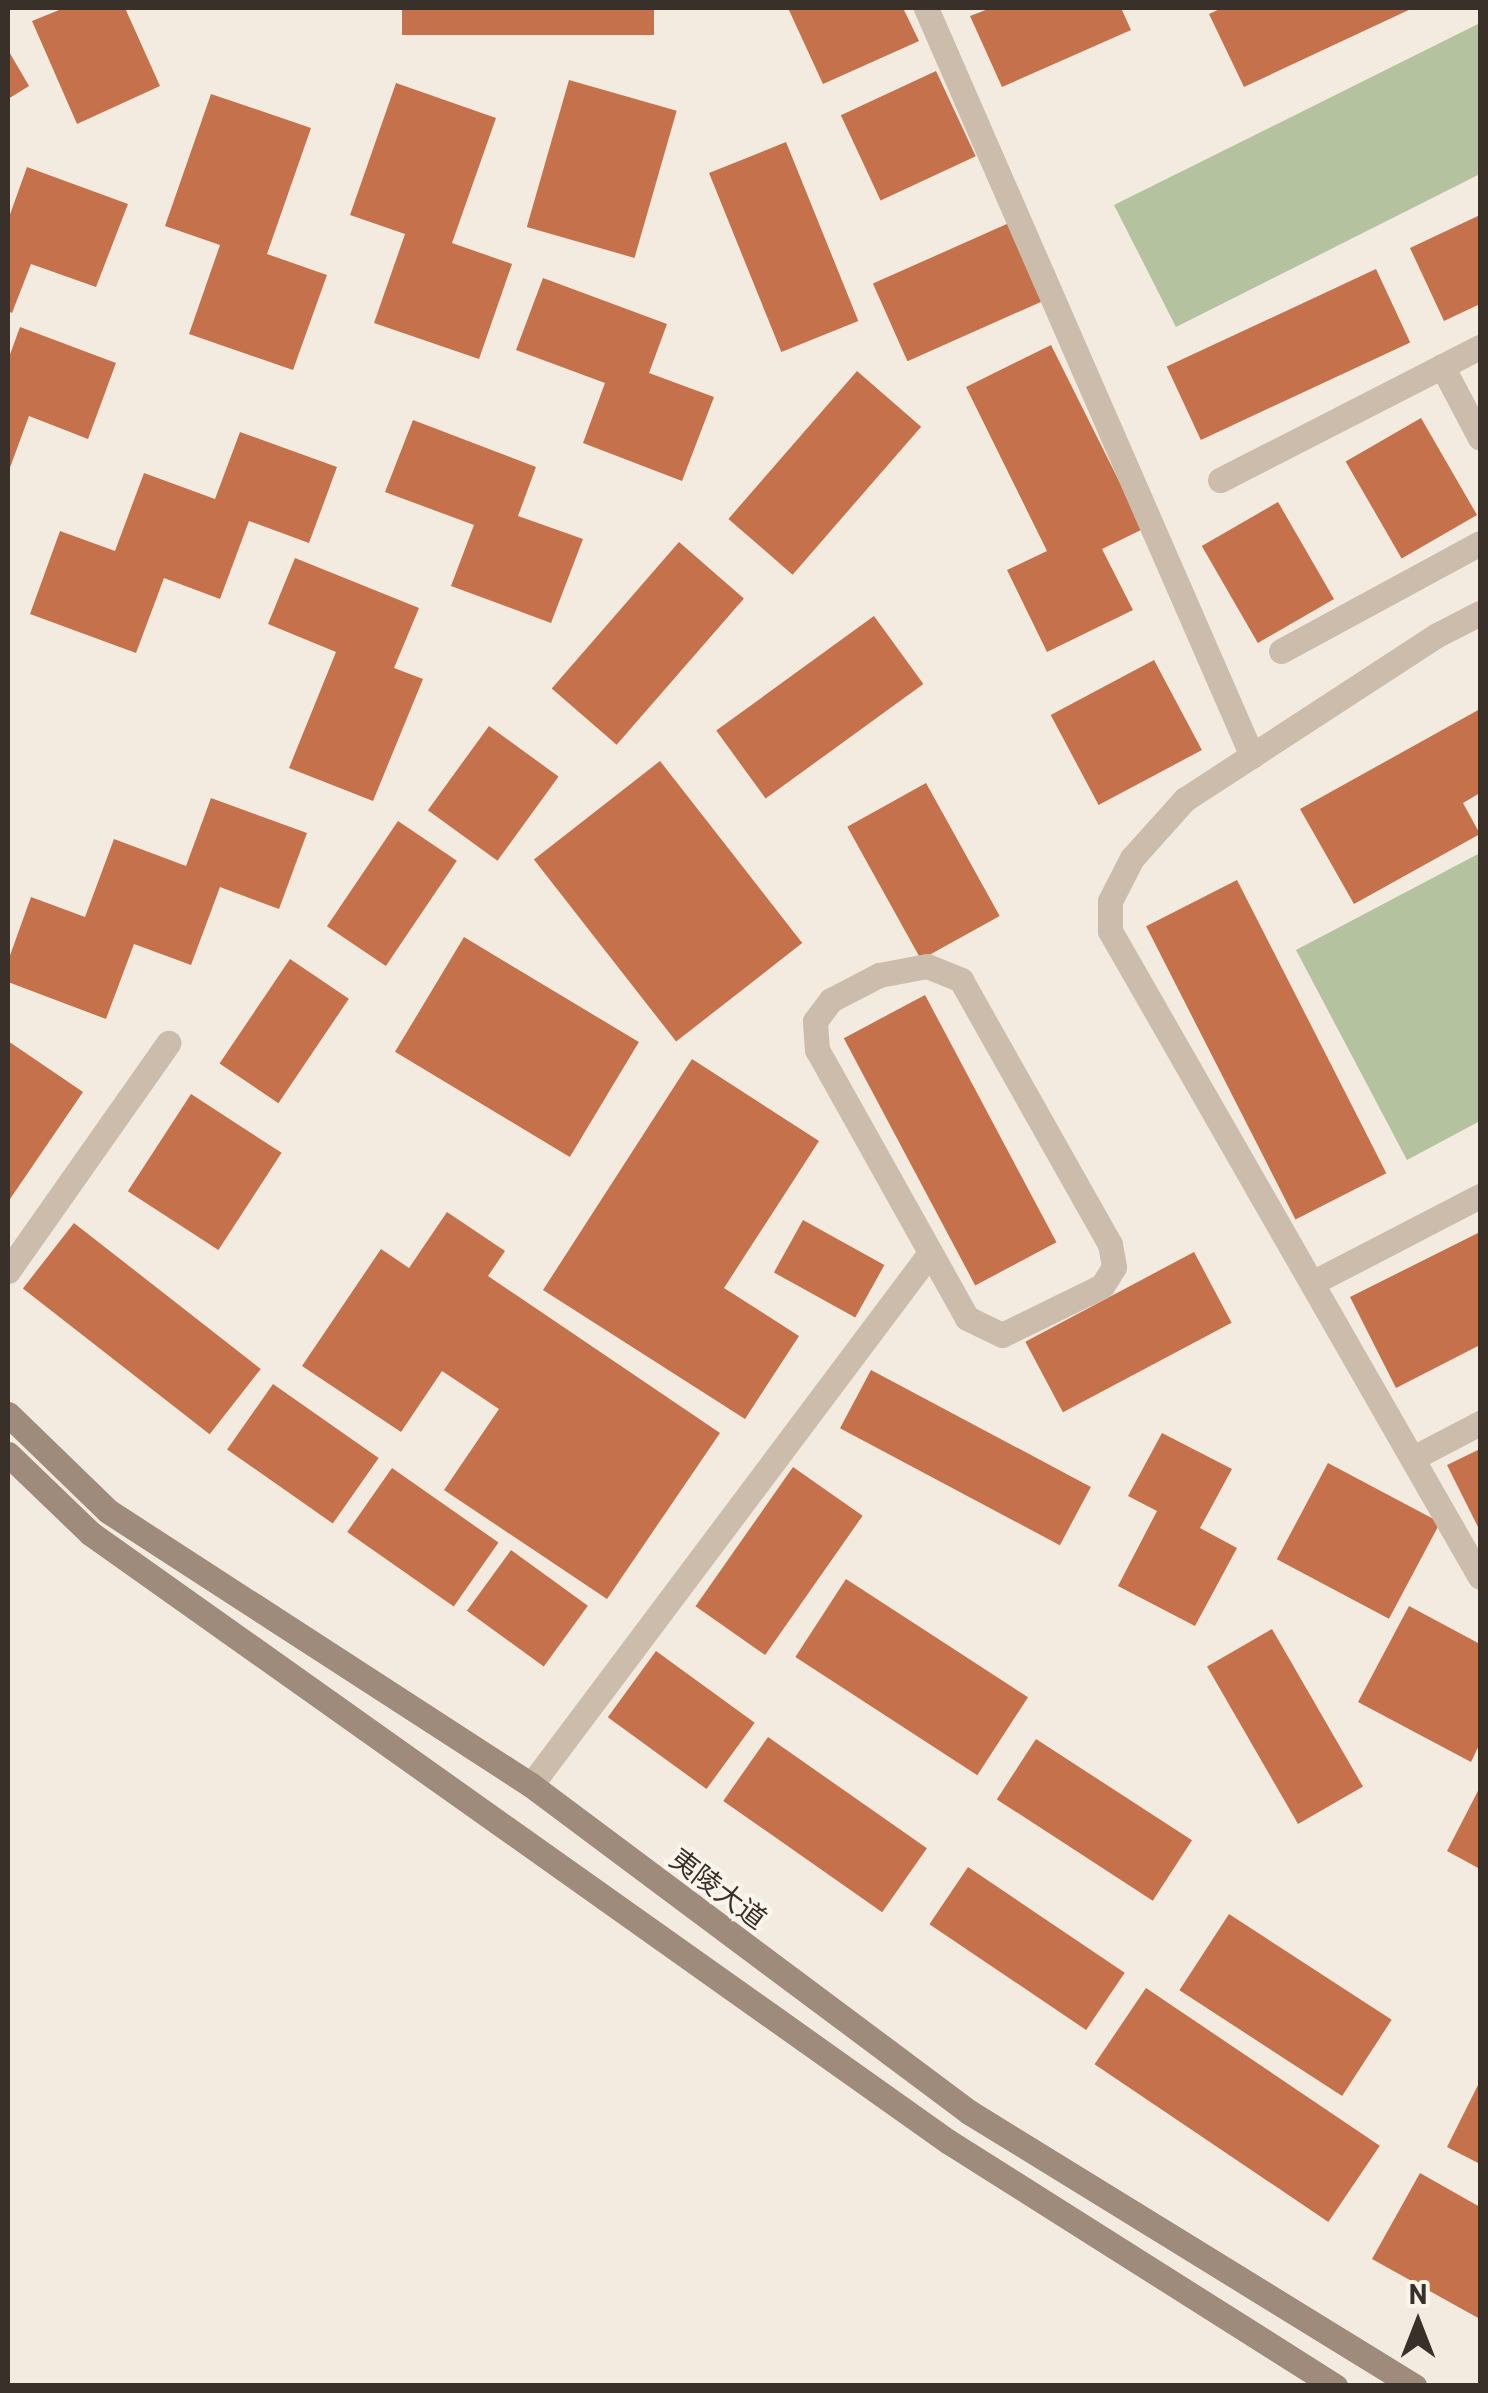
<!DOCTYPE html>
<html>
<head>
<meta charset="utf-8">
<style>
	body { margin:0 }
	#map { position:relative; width:1488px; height:2393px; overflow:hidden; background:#f3ebdf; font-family:Barlow,"Noto Sans SC",sans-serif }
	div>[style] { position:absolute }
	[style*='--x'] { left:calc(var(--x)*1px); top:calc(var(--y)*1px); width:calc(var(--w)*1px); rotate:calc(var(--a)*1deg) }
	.green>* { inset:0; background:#b4c29f }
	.building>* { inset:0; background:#c5714b; transform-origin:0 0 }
	.lane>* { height:25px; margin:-12.5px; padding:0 12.5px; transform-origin:12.5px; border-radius:12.5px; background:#cbbcab }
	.street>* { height:25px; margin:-12.5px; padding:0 12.5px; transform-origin:12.5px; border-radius:12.5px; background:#cbbcab }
	.secondary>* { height:25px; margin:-12.5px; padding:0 12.5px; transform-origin:12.5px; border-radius:12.5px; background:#9f8b7c }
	span { translate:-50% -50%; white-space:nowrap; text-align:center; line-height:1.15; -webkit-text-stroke:8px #faf5ec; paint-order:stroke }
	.street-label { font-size:28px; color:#39302a }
	.frame { position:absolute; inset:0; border:10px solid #39302a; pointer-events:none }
	.north { position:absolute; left:1368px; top:2273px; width:100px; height:100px; -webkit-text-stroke:8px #faf5ec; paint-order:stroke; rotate:0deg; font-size:28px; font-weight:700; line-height:40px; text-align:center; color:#39302a }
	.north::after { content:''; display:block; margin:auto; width:35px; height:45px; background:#39302a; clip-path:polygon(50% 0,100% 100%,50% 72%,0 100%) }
</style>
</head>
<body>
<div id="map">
	<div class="green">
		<div style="clip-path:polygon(1480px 23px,1480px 174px,1176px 327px,1114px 205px)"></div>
		<div style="clip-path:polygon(1480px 853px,1480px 1121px,1407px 1160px,1296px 950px)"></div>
	</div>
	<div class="building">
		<div style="clip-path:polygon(64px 8px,125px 8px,160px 86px,77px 124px,32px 21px)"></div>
		<div style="left:402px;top:8px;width:252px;height:27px"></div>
		<div style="clip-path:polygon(788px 8px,903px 8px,919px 41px,823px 84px)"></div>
		<div style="clip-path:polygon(991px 8px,1121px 8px,1131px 30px,1002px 87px,970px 16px)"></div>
		<div style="clip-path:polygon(1222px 8px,1413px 8px,1244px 87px,1209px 14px)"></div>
		<div style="clip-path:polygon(8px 50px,29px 86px,8px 99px)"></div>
		<div style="left:936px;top:71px;width:94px;height:105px;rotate:65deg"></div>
		<div style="left:569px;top:80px;width:112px;height:153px;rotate:16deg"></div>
		<div style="clip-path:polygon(396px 83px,496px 118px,452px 243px,512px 264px,479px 359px,374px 323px,405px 234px,350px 215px)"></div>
		<div style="clip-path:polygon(211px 94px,311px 128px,267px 254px,327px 275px,293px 370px,189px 334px,220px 245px,165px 226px)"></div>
		<div style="left:786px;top:142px;width:193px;height:83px;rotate:68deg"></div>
		<div style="clip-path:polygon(27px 167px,128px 204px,96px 287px,31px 264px,12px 313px,8px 311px,8px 220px)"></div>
		<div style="clip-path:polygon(1480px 215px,1480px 304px,1444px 321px,1410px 248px)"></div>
		<div style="left:1009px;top:223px;width:85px;height:149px;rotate:66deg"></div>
		<div style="left:1376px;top:269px;width:81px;height:231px;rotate:65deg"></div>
		<div style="clip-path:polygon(543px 278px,667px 324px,649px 373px,714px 397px,682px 481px,583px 443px,605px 383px,516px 350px)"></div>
		<div style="clip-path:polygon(20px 327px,116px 363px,88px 439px,29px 416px,8px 473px,8px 360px)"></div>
		<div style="clip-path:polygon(1051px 345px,1143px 529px,1102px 549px,1133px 610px,1047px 652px,1007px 570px,1047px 551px,966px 387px)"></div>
		<div style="left:857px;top:371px;width:85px;height:196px;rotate:41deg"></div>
		<div style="left:1421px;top:418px;width:112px;height:87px;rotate:60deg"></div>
		<div style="clip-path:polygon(413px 420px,536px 467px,518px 516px,583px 539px,551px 623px,451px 586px,474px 525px,385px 492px)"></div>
		<div style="clip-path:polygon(240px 432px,337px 467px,309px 543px,249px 521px,220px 599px,164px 578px,136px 653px,30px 614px,60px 531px,115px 551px,144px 473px,215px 499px)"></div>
		<div style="left:1278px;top:502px;width:112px;height:88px;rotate:60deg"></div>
		<div style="left:679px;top:542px;width:86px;height:194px;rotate:41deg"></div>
		<div style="clip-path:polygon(295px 558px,419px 608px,394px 668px,423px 679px,373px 801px,289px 768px,336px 652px,268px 624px)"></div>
		<div style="left:874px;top:616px;width:84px;height:195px;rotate:54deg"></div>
		<div style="left:1154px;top:660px;width:102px;height:117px;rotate:62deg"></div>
		<div style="clip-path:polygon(1480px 709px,1480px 793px,1463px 803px,1480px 834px,1354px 904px,1300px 809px)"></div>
		<div style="left:489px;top:726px;width:86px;height:104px;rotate:36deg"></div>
		<div style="left:660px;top:761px;width:231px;height:160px;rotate:52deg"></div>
		<div style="left:926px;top:783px;width:152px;height:90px;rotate:61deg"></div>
		<div style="clip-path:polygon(211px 798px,307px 833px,279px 909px,220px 887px,191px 965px,134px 944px,106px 1019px,8px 982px,8px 961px,31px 897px,85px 917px,114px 839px,186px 866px)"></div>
		<div style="left:398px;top:821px;width:71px;height:127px;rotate:34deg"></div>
		<div style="left:1237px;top:880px;width:329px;height:102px;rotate:63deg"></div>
		<div style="left:464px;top:937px;width:204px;height:134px;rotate:31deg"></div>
		<div style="left:290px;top:959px;width:71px;height:126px;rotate:34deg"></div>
		<div style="left:925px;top:995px;width:280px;height:92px;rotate:62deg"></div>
		<div style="clip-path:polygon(8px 1041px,83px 1092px,8px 1202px)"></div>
		<div style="clip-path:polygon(692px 1059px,819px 1141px,724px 1288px,799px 1336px,745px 1419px,543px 1290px)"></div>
		<div style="left:191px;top:1094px;width:108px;height:116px;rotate:33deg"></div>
		<div style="clip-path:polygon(447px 1212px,505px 1251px,488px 1276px,720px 1433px,607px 1599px,444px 1490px,499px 1409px,442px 1371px,401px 1432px,302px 1366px,381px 1249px,409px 1268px)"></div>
		<div style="left:803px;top:1220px;width:93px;height:60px;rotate:29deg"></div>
		<div style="left:74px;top:1223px;width:237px;height:83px;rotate:38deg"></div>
		<div style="clip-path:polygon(1480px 1232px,1480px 1345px,1396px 1388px,1350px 1297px)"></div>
		<div style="left:1194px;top:1252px;width:80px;height:191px;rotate:62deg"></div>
		<div style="left:871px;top:1370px;width:249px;height:66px;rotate:28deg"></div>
		<div style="left:273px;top:1384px;width:129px;height:80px;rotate:35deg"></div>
		<div style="clip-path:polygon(1162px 1433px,1232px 1469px,1200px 1528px,1237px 1548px,1195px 1626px,1118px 1586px,1157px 1511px,1128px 1496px)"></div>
		<div style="clip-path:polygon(1480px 1449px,1480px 1531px,1447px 1465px)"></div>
		<div style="left:1328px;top:1463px;width:127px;height:109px;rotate:28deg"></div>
		<div style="left:793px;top:1467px;width:85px;height:170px;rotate:35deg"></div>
		<div style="left:392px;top:1468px;width:130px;height:78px;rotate:35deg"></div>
		<div style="left:511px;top:1550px;width:95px;height:75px;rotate:36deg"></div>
		<div style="left:846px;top:1579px;width:217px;height:93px;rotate:33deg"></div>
		<div style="clip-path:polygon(1409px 1606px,1480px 1644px,1480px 1743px,1471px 1762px,1358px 1702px)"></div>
		<div style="left:1272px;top:1629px;width:182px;height:75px;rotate:60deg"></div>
		<div style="left:656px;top:1651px;width:122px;height:82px;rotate:36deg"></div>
		<div style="left:768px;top:1737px;width:194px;height:78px;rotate:35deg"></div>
		<div style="left:1036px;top:1739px;width:186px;height:72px;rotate:33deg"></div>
		<div style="clip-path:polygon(1480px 1787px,1480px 1869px,1447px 1851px)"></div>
		<div style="left:968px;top:1867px;width:189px;height:69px;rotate:34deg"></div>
		<div style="left:1229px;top:1914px;width:194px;height:91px;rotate:33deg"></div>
		<div style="left:1146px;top:1988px;width:282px;height:92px;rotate:34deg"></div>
		<div style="clip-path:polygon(1480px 2081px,1480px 2164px,1447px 2147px)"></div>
		<div style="clip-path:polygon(1420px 2173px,1480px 2207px,1480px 2319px,1372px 2259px)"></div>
	</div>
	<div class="lane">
		<div style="--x:926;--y:8;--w:816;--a:66.45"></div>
		<div style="--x:1442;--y:366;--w:81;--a:62.2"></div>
		<div style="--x:1220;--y:480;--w:292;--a:-27.1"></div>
		<div style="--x:1480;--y:613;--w:48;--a:152.9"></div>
		<div style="--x:1437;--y:635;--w:301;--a:146.9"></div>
		<div style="--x:1185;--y:799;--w:79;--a:131.9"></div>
		<div style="--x:1132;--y:858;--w:48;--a:117.1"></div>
		<div style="--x:1110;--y:901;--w:30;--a:90"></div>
		<div style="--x:1110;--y:931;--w:744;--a:60.2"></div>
		<div style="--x:1281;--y:651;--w:226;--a:-28.5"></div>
		<div style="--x:927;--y:966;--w:37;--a:22"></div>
		<div style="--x:961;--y:980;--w:303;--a:60.6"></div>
		<div style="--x:1110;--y:1244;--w:23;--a:80"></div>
		<div style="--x:1114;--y:1267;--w:22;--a:122"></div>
		<div style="--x:1102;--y:1286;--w:111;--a:153.9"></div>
		<div style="--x:1002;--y:1335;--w:39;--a:-154"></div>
		<div style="--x:967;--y:1318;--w:307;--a:-119.2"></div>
		<div style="--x:817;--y:1050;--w:29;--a:-94"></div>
		<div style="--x:815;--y:1021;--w:26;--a:-53"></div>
		<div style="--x:831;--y:1000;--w:54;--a:-27.5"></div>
		<div style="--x:879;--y:975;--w:49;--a:-10.6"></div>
		<div style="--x:1312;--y:1283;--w:189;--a:-27.4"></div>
		<div style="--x:1413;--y:1458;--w:76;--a:-27.6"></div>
		<div style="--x:531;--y:1785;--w:665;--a:-53.13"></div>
	</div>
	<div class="street">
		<div style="--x:8;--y:1271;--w:279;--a:-54.9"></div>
	</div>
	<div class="secondary">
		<div style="--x:8;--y:1414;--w:139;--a:44.1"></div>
		<div style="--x:108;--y:1511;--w:504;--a:32.93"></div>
		<div style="--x:531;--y:1785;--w:547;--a:36.74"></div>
		<div style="--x:969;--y:2112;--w:523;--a:31.62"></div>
		<div style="--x:8;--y:1454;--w:114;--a:43.9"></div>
		<div style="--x:90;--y:1533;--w:1053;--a:35.34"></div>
		<div style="--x:949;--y:2142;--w:457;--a:32.3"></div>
	</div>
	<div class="street-label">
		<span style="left:719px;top:1888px;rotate:37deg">夷陵大道</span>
	</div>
	<div class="frame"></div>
	<div class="north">N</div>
</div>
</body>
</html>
